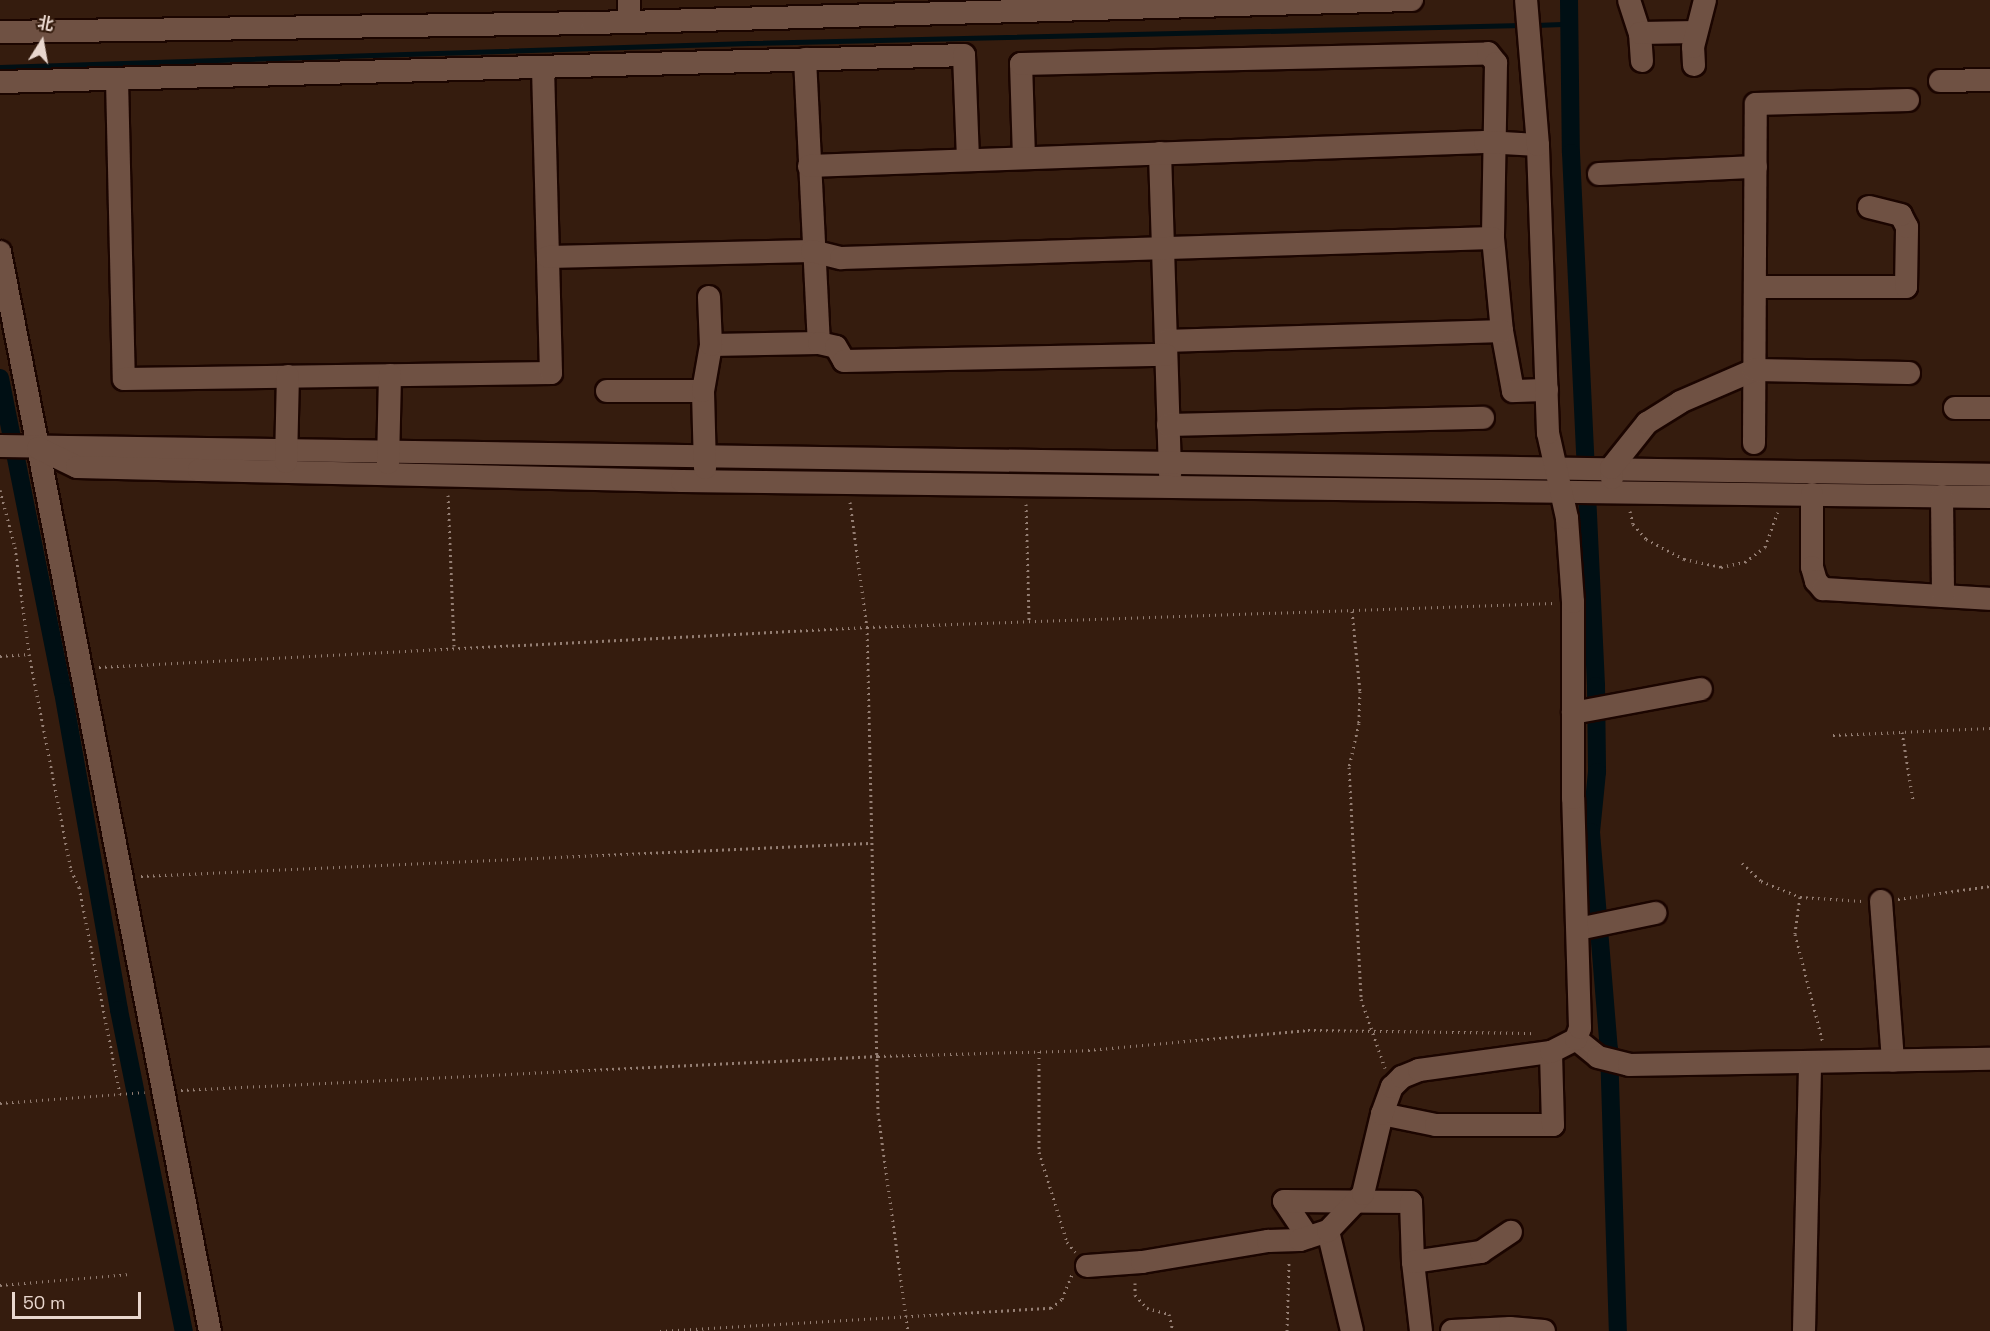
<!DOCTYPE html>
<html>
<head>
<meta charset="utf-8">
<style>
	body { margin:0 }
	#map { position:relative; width:1990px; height:1331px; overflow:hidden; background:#351c0e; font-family:"Space Grotesk","Noto Sans SC",sans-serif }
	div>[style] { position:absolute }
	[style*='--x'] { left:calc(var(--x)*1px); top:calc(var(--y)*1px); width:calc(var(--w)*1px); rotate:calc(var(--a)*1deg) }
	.stream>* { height:5px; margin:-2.5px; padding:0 2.5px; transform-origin:2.5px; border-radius:2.5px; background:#000f14 }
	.canal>* { height:18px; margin:-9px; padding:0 9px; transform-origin:9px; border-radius:9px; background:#000f14 }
	.path>* { height:3px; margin-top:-1.5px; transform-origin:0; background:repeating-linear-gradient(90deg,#947e73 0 1.5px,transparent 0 6px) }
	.roads { filter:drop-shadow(2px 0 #1b0500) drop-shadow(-2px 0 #1b0500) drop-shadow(0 2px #1b0500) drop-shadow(0 -2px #1b0500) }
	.minor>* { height:22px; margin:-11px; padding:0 11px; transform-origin:11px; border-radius:11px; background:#6f5143 }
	span { translate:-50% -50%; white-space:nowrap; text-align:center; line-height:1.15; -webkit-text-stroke:4.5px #351c0e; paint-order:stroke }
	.north { position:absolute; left:12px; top:12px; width:60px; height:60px; -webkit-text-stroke:4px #351c0e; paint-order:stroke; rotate:11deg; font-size:16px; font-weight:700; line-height:24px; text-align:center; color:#e9d7ce }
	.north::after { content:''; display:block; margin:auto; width:21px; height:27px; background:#e9d7ce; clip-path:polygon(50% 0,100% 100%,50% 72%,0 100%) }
	.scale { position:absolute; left:12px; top:1292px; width:129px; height:27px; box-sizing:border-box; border:3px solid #e9d7ce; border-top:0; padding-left:8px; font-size:18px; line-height:21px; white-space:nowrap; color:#e9d7ce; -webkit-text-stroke:4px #351c0e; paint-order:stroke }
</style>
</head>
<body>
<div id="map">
	<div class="stream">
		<div style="--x:1535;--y:25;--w:34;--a:-2"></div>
		<div style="--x:0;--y:67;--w:749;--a:-1.84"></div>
		<div style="--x:749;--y:43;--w:773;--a:-1.33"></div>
	</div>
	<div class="canal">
		<div style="--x:1569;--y:0;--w:153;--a:89.3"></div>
		<div style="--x:1571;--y:153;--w:534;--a:87.31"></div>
		<div style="--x:1596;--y:686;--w:86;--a:89.3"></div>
		<div style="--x:1597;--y:772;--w:60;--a:95.7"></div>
		<div style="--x:1591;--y:832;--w:218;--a:85.3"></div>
		<div style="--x:1609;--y:1049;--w:282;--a:88.2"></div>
		<div style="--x:0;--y:378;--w:320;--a:78.7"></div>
		<div style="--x:63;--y:692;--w:323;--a:80"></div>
		<div style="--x:119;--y:1010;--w:328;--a:78.6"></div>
	</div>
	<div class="path">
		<div style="--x:0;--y:490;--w:59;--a:75.3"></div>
		<div style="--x:15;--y:547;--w:108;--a:82.5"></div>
		<div style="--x:29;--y:654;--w:220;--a:79"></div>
		<div style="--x:71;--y:870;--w:19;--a:65"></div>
		<div style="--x:79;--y:887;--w:211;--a:78.8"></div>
		<div style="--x:448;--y:495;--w:151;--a:87.7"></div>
		<div style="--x:850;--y:502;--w:126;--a:82.3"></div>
		<div style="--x:867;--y:627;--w:486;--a:88.7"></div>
		<div style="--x:878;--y:1113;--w:220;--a:82.2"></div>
		<div style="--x:1026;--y:504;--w:118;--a:88.5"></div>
		<div style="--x:1630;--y:511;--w:13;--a:77"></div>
		<div style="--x:1633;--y:524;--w:20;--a:49"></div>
		<div style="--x:1646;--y:539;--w:43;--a:27.8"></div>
		<div style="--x:1684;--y:559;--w:38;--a:12"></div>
		<div style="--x:1721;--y:567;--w:25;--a:-12"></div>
		<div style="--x:1745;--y:562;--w:25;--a:-37"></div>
		<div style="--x:1765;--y:547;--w:37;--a:-70"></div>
		<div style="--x:1352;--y:611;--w:80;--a:84.3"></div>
		<div style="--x:1360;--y:691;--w:32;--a:92"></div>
		<div style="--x:1359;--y:723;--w:45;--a:102.8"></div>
		<div style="--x:1349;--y:767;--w:232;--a:87"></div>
		<div style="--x:1361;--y:999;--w:73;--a:70.8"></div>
		<div style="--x:0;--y:656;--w:29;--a:-4"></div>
		<div style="--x:99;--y:667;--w:769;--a:-2.98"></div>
		<div style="--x:867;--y:627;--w:688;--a:-2"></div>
		<div style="--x:1902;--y:732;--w:69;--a:80.8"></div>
		<div style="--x:1833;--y:735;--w:157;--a:-2.6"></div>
		<div style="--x:1742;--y:863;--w:26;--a:43"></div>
		<div style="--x:1761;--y:881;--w:42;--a:22.3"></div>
		<div style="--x:1800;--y:897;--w:62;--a:3.7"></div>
		<div style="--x:141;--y:876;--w:729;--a:-2.6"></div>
		<div style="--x:1800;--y:897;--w:37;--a:98"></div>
		<div style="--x:1795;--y:934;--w:113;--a:75.6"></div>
		<div style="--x:1898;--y:899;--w:93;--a:-8"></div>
		<div style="--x:1039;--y:1051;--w:101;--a:90"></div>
		<div style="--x:1039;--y:1152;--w:94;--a:72.7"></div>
		<div style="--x:1067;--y:1242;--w:13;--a:51"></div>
		<div style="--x:181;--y:1090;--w:698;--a:-2.79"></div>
		<div style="--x:878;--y:1056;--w:210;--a:-1.6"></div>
		<div style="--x:1088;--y:1050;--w:221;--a:-5.2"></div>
		<div style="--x:1308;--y:1030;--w:227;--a:0.8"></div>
		<div style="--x:0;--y:1103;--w:145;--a:-4.3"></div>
		<div style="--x:1135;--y:1283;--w:12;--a:90"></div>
		<div style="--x:1135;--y:1295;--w:18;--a:47"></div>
		<div style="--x:1147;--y:1308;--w:23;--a:15"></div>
		<div style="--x:1169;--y:1314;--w:17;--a:77"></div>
		<div style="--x:0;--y:1285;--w:130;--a:-4.8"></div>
		<div style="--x:660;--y:1331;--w:392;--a:-3.4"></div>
		<div style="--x:1051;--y:1308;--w:14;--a:-39"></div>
		<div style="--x:1062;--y:1299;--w:27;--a:-68"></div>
		<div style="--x:1287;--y:1331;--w:71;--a:-88.4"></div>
	</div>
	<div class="roads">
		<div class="minor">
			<div style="--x:629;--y:0;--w:22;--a:90"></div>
			<div style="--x:1629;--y:0;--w:35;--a:72"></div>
			<div style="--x:1640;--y:33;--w:28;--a:86"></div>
			<div style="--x:0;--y:32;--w:592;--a:-0.87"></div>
			<div style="--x:592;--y:23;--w:820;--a:-1.61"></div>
			<div style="--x:1640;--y:33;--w:56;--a:-1"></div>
			<div style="--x:805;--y:59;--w:284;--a:87.2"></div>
			<div style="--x:1694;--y:65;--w:18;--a:-93"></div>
			<div style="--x:1693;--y:47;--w:49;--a:-75.7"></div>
			<div style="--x:117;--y:79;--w:300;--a:88.7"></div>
			<div style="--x:124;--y:379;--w:427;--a:-0.8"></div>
			<div style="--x:551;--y:373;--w:306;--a:-91.5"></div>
			<div style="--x:1940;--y:81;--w:50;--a:-1.1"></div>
			<div style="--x:0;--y:82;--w:964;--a:-1.6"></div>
			<div style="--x:964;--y:55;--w:105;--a:87.8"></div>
			<div style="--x:1160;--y:153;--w:322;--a:88.2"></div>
			<div style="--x:1024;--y:158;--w:94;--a:-91.8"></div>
			<div style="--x:1021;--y:64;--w:467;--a:-1.3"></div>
			<div style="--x:1488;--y:53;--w:13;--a:51"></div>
			<div style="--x:1496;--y:63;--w:175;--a:91"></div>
			<div style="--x:1493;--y:238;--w:93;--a:84.5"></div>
			<div style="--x:1502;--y:331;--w:61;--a:79.6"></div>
			<div style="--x:1513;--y:391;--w:34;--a:-2"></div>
			<div style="--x:809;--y:166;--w:676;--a:-2.03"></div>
			<div style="--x:1485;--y:142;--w:53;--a:3.2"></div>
			<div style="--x:1599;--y:174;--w:157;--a:-2.6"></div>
			<div style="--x:0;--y:252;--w:1099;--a:78.99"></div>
			<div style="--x:548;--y:257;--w:264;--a:-1.3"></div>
			<div style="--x:812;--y:251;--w:30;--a:14"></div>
			<div style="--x:841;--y:258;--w:652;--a:-1.76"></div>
			<div style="--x:1755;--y:287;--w:151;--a:0"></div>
			<div style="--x:1906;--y:287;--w:60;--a:-89"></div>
			<div style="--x:1907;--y:227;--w:13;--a:-117"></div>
			<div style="--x:1901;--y:215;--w:33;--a:-166"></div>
			<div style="--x:1166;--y:341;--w:336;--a:-1.7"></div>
			<div style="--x:711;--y:345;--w:108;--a:-1.1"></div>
			<div style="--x:819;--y:343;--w:17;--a:13"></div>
			<div style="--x:836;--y:347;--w:16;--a:60"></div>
			<div style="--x:844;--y:361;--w:322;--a:-1.1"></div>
			<div style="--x:607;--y:391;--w:96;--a:0"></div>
			<div style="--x:1955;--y:408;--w:35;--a:0"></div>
			<div style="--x:1168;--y:425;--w:315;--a:-1.3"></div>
			<div style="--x:1754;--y:443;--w:339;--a:-89.7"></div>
			<div style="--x:1756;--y:104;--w:152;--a:-1.5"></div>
			<div style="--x:0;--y:446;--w:1990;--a:0.83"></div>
			<div style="--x:38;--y:448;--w:43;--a:26"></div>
			<div style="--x:77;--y:467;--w:122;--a:1.4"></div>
			<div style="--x:199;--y:470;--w:483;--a:1.3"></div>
			<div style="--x:682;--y:481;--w:1308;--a:0.7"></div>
			<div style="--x:286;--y:462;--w:86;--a:-88.7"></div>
			<div style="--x:388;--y:463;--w:88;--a:-88.7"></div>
			<div style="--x:705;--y:468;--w:77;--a:-91.5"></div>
			<div style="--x:703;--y:391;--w:47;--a:-80.1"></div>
			<div style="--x:711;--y:345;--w:48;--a:-92.4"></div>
			<div style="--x:1612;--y:478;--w:10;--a:-96"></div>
			<div style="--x:1611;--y:468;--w:58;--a:-51.3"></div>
			<div style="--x:1647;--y:423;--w:39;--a:-32"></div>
			<div style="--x:1680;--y:402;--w:81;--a:-23.4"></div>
			<div style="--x:1754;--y:370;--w:155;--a:1.1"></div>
			<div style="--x:1812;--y:494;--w:73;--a:90"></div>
			<div style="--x:1812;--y:567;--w:15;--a:74"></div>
			<div style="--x:1816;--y:581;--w:11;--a:49"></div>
			<div style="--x:1823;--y:589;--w:167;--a:3.4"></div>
			<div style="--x:1942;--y:496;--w:100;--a:89.4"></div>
			<div style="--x:1573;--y:713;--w:130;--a:-10.6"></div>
			<div style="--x:1881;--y:901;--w:160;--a:85.7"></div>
			<div style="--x:1578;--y:929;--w:79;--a:-11.7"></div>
			<div style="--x:1576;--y:1039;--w:28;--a:39"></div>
			<div style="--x:1598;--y:1057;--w:32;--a:14"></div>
			<div style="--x:1629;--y:1065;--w:361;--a:-1"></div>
			<div style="--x:1382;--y:1114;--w:55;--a:11.5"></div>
			<div style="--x:1436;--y:1125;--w:117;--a:0"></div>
			<div style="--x:1553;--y:1125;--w:73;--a:-91.6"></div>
			<div style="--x:1328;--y:1231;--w:103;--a:76.5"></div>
			<div style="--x:1308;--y:1237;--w:43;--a:-123.7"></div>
			<div style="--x:1284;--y:1201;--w:127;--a:0.5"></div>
			<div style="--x:1411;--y:1202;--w:60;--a:88.1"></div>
			<div style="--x:1413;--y:1262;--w:69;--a:83.4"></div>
			<div style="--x:1413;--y:1262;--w:69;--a:-8.4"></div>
			<div style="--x:1481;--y:1252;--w:36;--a:-34"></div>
			<div style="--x:1087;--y:1266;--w:55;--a:-4.2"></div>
			<div style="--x:1142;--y:1262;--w:128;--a:-9.5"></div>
			<div style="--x:1268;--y:1241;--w:32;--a:-2"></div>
			<div style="--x:1300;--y:1240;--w:29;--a:-18"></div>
			<div style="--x:1328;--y:1231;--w:51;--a:-46.6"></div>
			<div style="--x:1363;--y:1194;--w:82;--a:-76.6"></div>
			<div style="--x:1382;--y:1114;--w:29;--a:-70"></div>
			<div style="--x:1392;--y:1087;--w:14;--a:-45"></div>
			<div style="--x:1402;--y:1077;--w:18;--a:-22"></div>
			<div style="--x:1419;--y:1070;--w:133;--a:-7.8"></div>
			<div style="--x:1551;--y:1052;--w:28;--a:-27"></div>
			<div style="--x:1576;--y:1039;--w:12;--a:-70"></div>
			<div style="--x:1580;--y:1028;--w:230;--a:-91.7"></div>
			<div style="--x:1573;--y:798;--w:196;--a:-90"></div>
			<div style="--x:1573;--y:602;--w:84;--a:-94.1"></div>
			<div style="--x:1567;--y:518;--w:87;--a:-102.6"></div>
			<div style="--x:1548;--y:433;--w:288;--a:-92"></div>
			<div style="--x:1538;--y:145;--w:145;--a:-94.7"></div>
			<div style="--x:1452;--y:1331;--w:58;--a:-3"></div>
			<div style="--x:1510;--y:1328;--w:34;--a:5"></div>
			<div style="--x:1804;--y:1331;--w:268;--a:-88.7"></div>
		</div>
	</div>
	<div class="north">北</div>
	<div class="scale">50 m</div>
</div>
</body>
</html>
